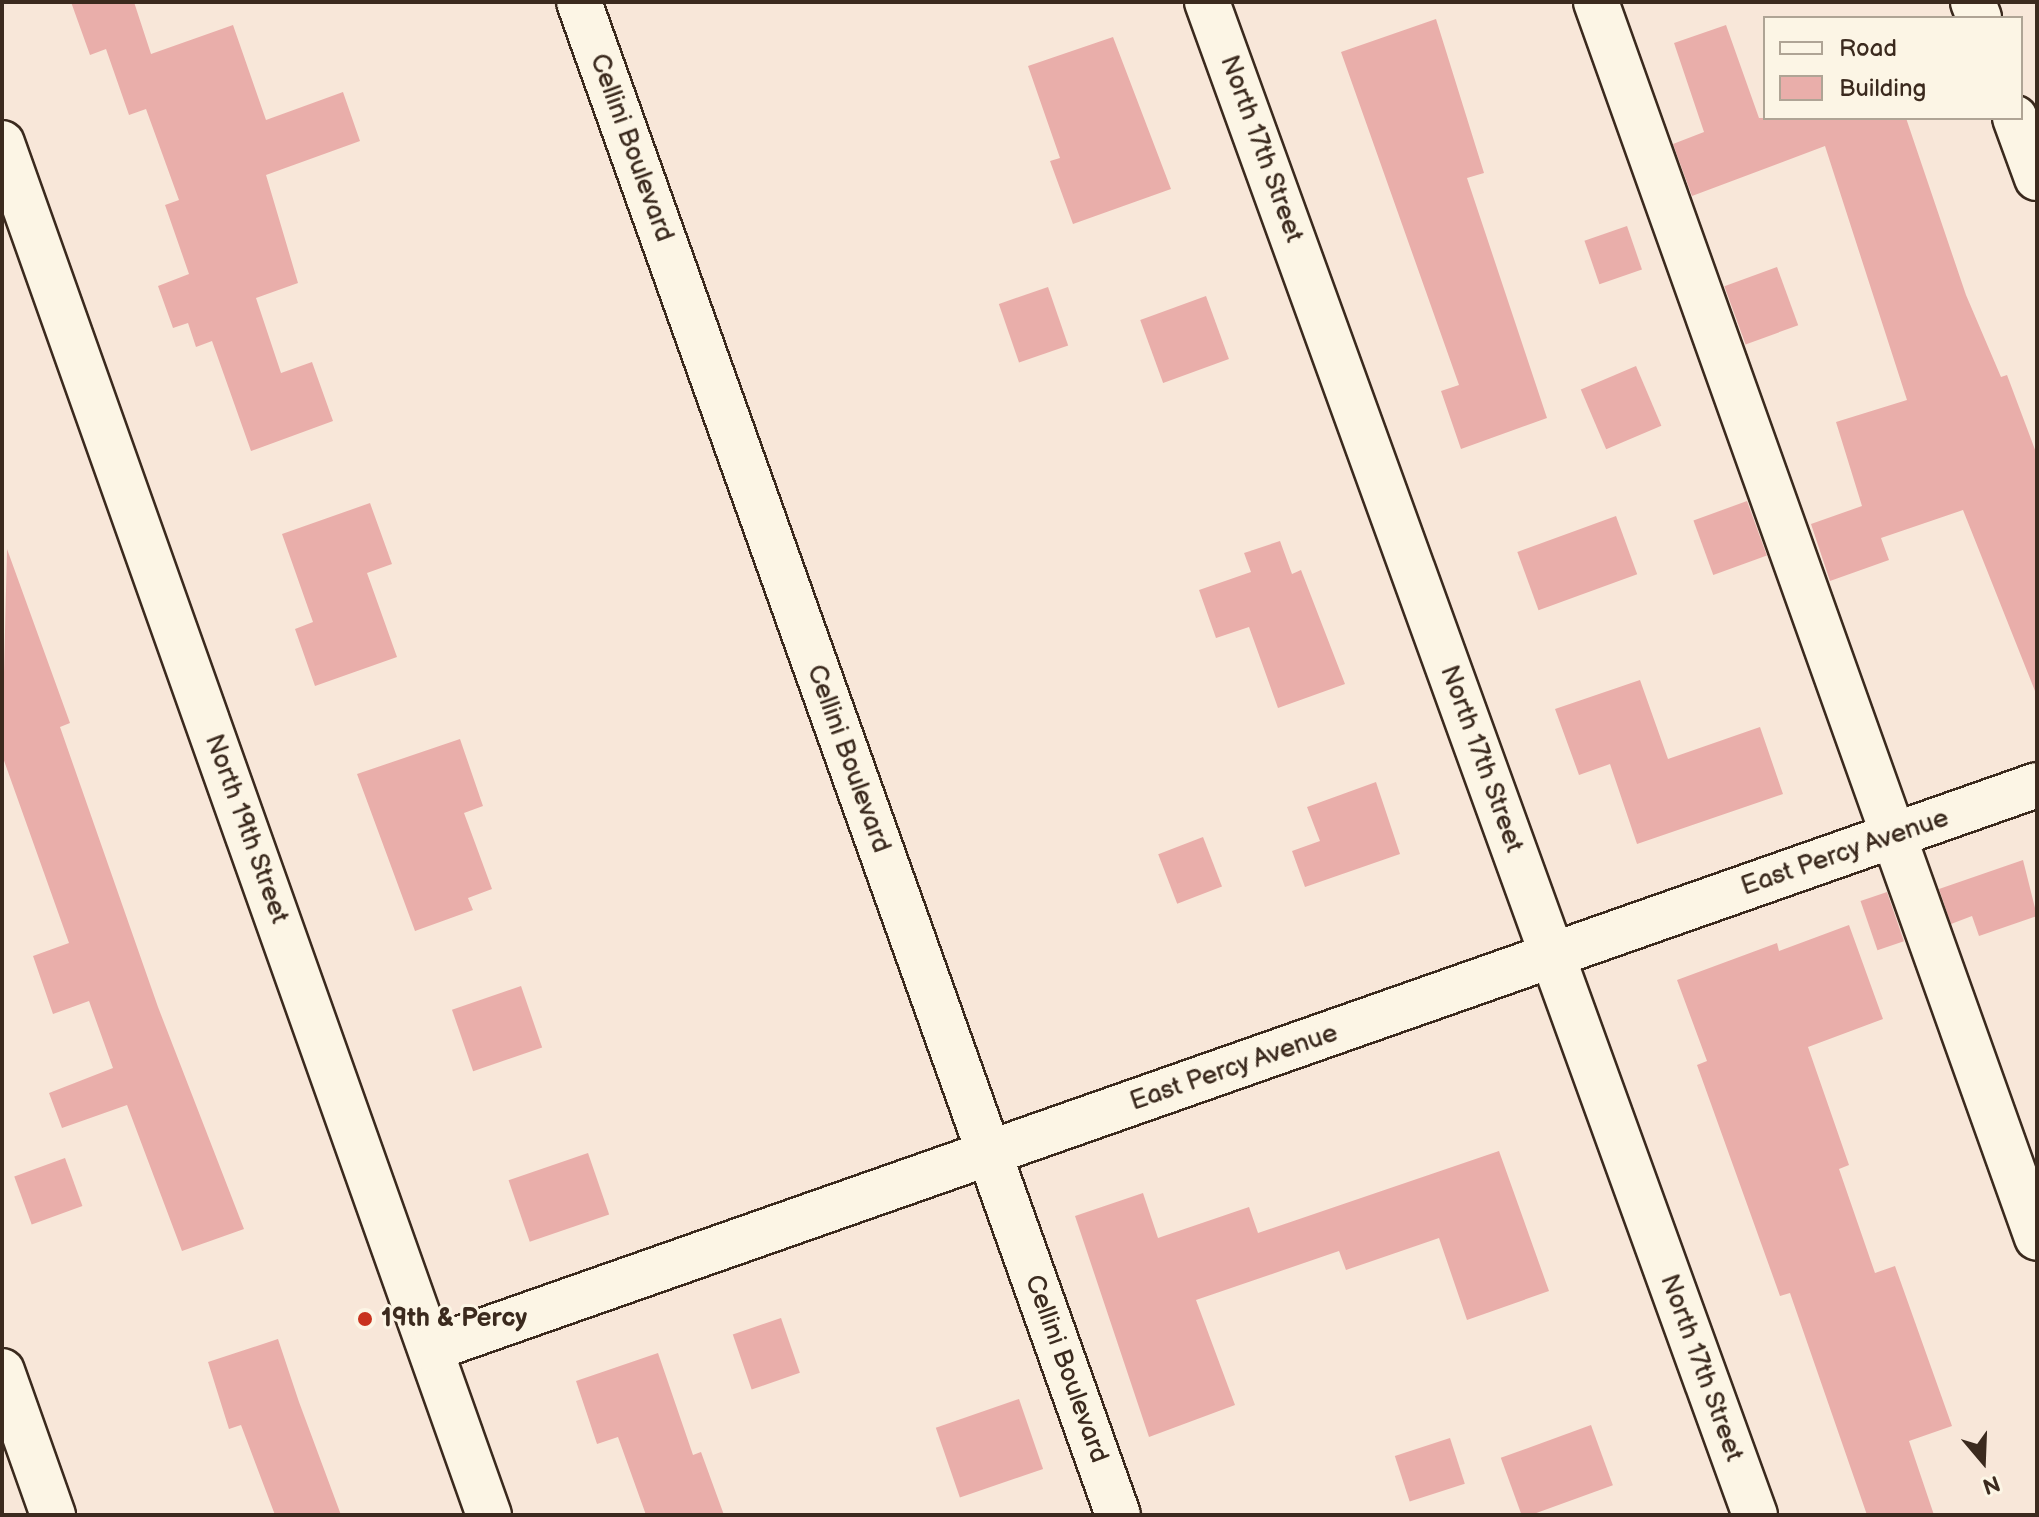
<!DOCTYPE html>
<html>
<head>
<meta charset="utf-8">
<style>
	body { margin:0 }
	#map { position:relative; width:2039px; height:1517px; overflow:hidden; background:#f8e7d9; font-family:"Balsamiq Sans",sans-serif }
	div>[style] { position:absolute }
	[style*='--x'] { left:calc(var(--x)*1px); top:calc(var(--y)*1px); width:calc(var(--w)*1px); rotate:calc(var(--a)*1deg) }
	.building>* { inset:0; background:#e9aeaa; transform-origin:0 0 }
	.roads { filter:drop-shadow(2px 0 #3b2a1e) drop-shadow(-2px 0 #3b2a1e) drop-shadow(0 2px #3b2a1e) drop-shadow(0 -2px #3b2a1e) }
	.minor>* { height:44px; margin:-22px; padding:0 22px; transform-origin:22px; border-radius:22px; background:#fcf5e5 }
	.dots>* { width:22px; height:22px; translate:-50% -50%; box-sizing:border-box; border:4px solid #fcf5e5; border-radius:50% }
	span { translate:-50% -50%; white-space:nowrap; text-align:center; line-height:1.15; -webkit-text-stroke:6px #fcf5e5; paint-order:stroke }
	.street-label { font-size:26px; color:#3b2a1e }
	.poi-label { font-size:26px; color:#3b2a1e; font-weight:700 }
	.left { translate:0 -50%; text-align:left }
	.frame { position:absolute; inset:0; border:4px solid #3b2a1e; pointer-events:none }
	.legend { position:absolute; left:1763px; top:16px; width:260px; height:104px; box-sizing:border-box; background:#fcf5e5; border:2px solid #afa495; margin:0; padding:10px 14px; list-style:none; font-size:24px; color:#3b2a1e }
	.legend li { display:flex; align-items:center; gap:16px; height:40px }
	.legend b { width:40px; border:2px solid #afa495 }
	.north { position:absolute; left:1943px; top:1421px; width:80px; height:80px; -webkit-text-stroke:6px #fcf5e5; paint-order:stroke; rotate:161deg; font-size:22px; font-weight:700; line-height:32px; text-align:center; color:#3b2a1e }
	.north::after { content:''; display:block; margin:auto; width:28px; height:36px; background:#3b2a1e; clip-path:polygon(50% 0,100% 100%,50% 72%,0 100%) }
</style>
</head>
<body>
<div id="map">
	<div class="building">
		<div style="clip-path:polygon(71px 2px,134px 2px,151px 54px,233px 25px,266px 120px,343px 92px,360px 141px,266px 175px,298px 283px,256px 298px,281px 373px,312px 362px,333px 421px,251px 451px,212px 341px,196px 347px,188px 323px,173px 328px,158px 286px,189px 274px,165px 205px,179px 200px,146px 109px,129px 115px,106px 49px,90px 55px)"></div>
		<div style="clip-path:polygon(1436px 19px,1484px 173px,1467px 178px,1547px 418px,1461px 449px,1441px 391px,1459px 385px,1341px 52px)"></div>
		<div style="clip-path:polygon(1726px 25px,1759px 118px,1906px 118px,1966px 295px,2001px 377px,2007px 375px,2037px 455px,2037px 696px,1963px 510px,1881px 538px,1889px 560px,1830px 581px,1811px 524px,1862px 506px,1836px 422px,1907px 400px,1825px 146px,1692px 196px,1673px 144px,1704px 132px,1674px 43px)"></div>
		<div style="clip-path:polygon(1113px 37px,1171px 189px,1073px 224px,1050px 161px,1060px 158px,1028px 66px)"></div>
		<div style="left:1627px;top:226px;width:46px;height:45px;rotate:71deg"></div>
		<div style="left:1777px;top:267px;width:62px;height:56px;rotate:70deg"></div>
		<div style="left:1048px;top:287px;width:62px;height:52px;rotate:71deg"></div>
		<div style="left:1206px;top:296px;width:67px;height:70px;rotate:70deg"></div>
		<div style="left:1636px;top:366px;width:65px;height:60px;rotate:67deg"></div>
		<div style="left:1747px;top:501px;width:58px;height:57px;rotate:70deg"></div>
		<div style="clip-path:polygon(370px 503px,392px 564px,367px 573px,397px 657px,315px 686px,295px 629px,313px 622px,282px 534px)"></div>
		<div style="left:1616px;top:516px;width:62px;height:105px;rotate:70deg"></div>
		<div style="clip-path:polygon(1280px 541px,1292px 574px,1301px 570px,1345px 684px,1278px 708px,1249px 627px,1216px 638px,1199px 590px,1251px 572px,1244px 553px)"></div>
		<div style="clip-path:polygon(7px 549px,70px 723px,60px 727px,158px 1007px,244px 1229px,182px 1251px,127px 1105px,62px 1128px,49px 1093px,113px 1068px,89px 1001px,53px 1014px,33px 956px,69px 943px,2px 755px)"></div>
		<div style="clip-path:polygon(1640px 680px,1668px 759px,1760px 727px,1783px 794px,1637px 844px,1610px 764px,1579px 775px,1555px 709px)"></div>
		<div style="clip-path:polygon(460px 739px,483px 806px,464px 813px,492px 889px,468px 898px,473px 910px,415px 931px,357px 774px)"></div>
		<div style="clip-path:polygon(1376px 782px,1400px 854px,1305px 887px,1292px 851px,1320px 841px,1307px 807px)"></div>
		<div style="left:1203px;top:837px;width:53px;height:48px;rotate:69deg"></div>
		<div style="clip-path:polygon(2023px 860px,2037px 916px,1979px 936px,1972px 916px,1951px 924px,1939px 889px)"></div>
		<div style="left:1887px;top:892px;width:52px;height:28px;rotate:71deg"></div>
		<div style="clip-path:polygon(1849px 925px,1883px 1019px,1808px 1047px,1849px 1165px,1839px 1169px,1875px 1273px,1895px 1266px,1952px 1426px,1909px 1441px,1934px 1515px,1867px 1515px,1790px 1293px,1780px 1296px,1697px 1065px,1707px 1061px,1677px 980px,1777px 943px,1779px 951px)"></div>
		<div style="left:521px;top:986px;width:65px;height:73px;rotate:71deg"></div>
		<div style="clip-path:polygon(1499px 1151px,1549px 1291px,1467px 1320px,1439px 1238px,1346px 1270px,1339px 1251px,1196px 1300px,1235px 1405px,1149px 1437px,1075px 1216px,1143px 1193px,1158px 1238px,1249px 1207px,1258px 1233px)"></div>
		<div style="left:588px;top:1153px;width:65px;height:84px;rotate:71deg"></div>
		<div style="left:65px;top:1158px;width:51px;height:54px;rotate:70deg"></div>
		<div style="left:781px;top:1318px;width:58px;height:51px;rotate:71deg"></div>
		<div style="clip-path:polygon(278px 1339px,299px 1402px,341px 1515px,275px 1515px,241px 1425px,229px 1429px,208px 1362px)"></div>
		<div style="clip-path:polygon(658px 1353px,693px 1455px,701px 1452px,724px 1515px,646px 1515px,618px 1437px,597px 1444px,576px 1381px)"></div>
		<div style="left:1019px;top:1399px;width:74px;height:88px;rotate:71deg"></div>
		<div style="left:1591px;top:1425px;width:64px;height:96px;rotate:70deg"></div>
		<div style="left:1450px;top:1438px;width:48px;height:58px;rotate:72deg"></div>
	</div>
	<div class="roads">
		<div class="minor">
			<div style="--x:579;--y:2;--w:1606;--a:70.39"></div>
			<div style="--x:1207;--y:2;--w:1609;--a:70.09"></div>
			<div style="--x:1596;--y:2;--w:1312;--a:70.36"></div>
			<div style="--x:1973;--y:2;--w:17;--a:69"></div>
			<div style="--x:2015;--y:118;--w:64;--a:69.9"></div>
			<div style="--x:2;--y:143;--w:1456;--a:70.46"></div>
			<div style="--x:431;--y:1349;--w:1702;--a:-19.35"></div>
			<div style="--x:2;--y:1371;--w:153;--a:70.5"></div>
		</div>
	</div>
	<div class="dots">
		<div style="left:365px;top:1319px;background:#c8321e"></div>
	</div>
	<div class="street-label">
		<span style="left:631px;top:148px;rotate:70deg">Cellini Boulevard</span>
		<span style="left:1261px;top:149px;rotate:70deg">North 17th Street</span>
		<span style="left:848px;top:759px;rotate:70deg">Cellini Boulevard</span>
		<span style="left:1481px;top:759px;rotate:70deg">North 17th Street</span>
		<span style="left:246px;top:829px;rotate:70deg">North 19th Street</span>
		<span style="left:1845px;top:853px;rotate:-19deg">East Percy Avenue</span>
		<span style="left:1234px;top:1068px;rotate:-19deg">East Percy Avenue</span>
		<span style="left:1701px;top:1368px;rotate:70deg">North 17th Street</span>
		<span style="left:1066px;top:1369px;rotate:70deg">Cellini Boulevard</span>
	</div>
	<div class="poi-label">
		<span class="left" style="left:381px;top:1319px">19th &amp; Percy</span>
	</div>
	<div class="frame"></div>
	<ul class="legend">
	<li><b style="height:10px;background:#fcf5e5"></b>Road</li>
	<li><b style="height:22px;background:#e9aeaa"></b>Building</li>
	</ul>
	<div class="north">N</div>
</div>
</body>
</html>
